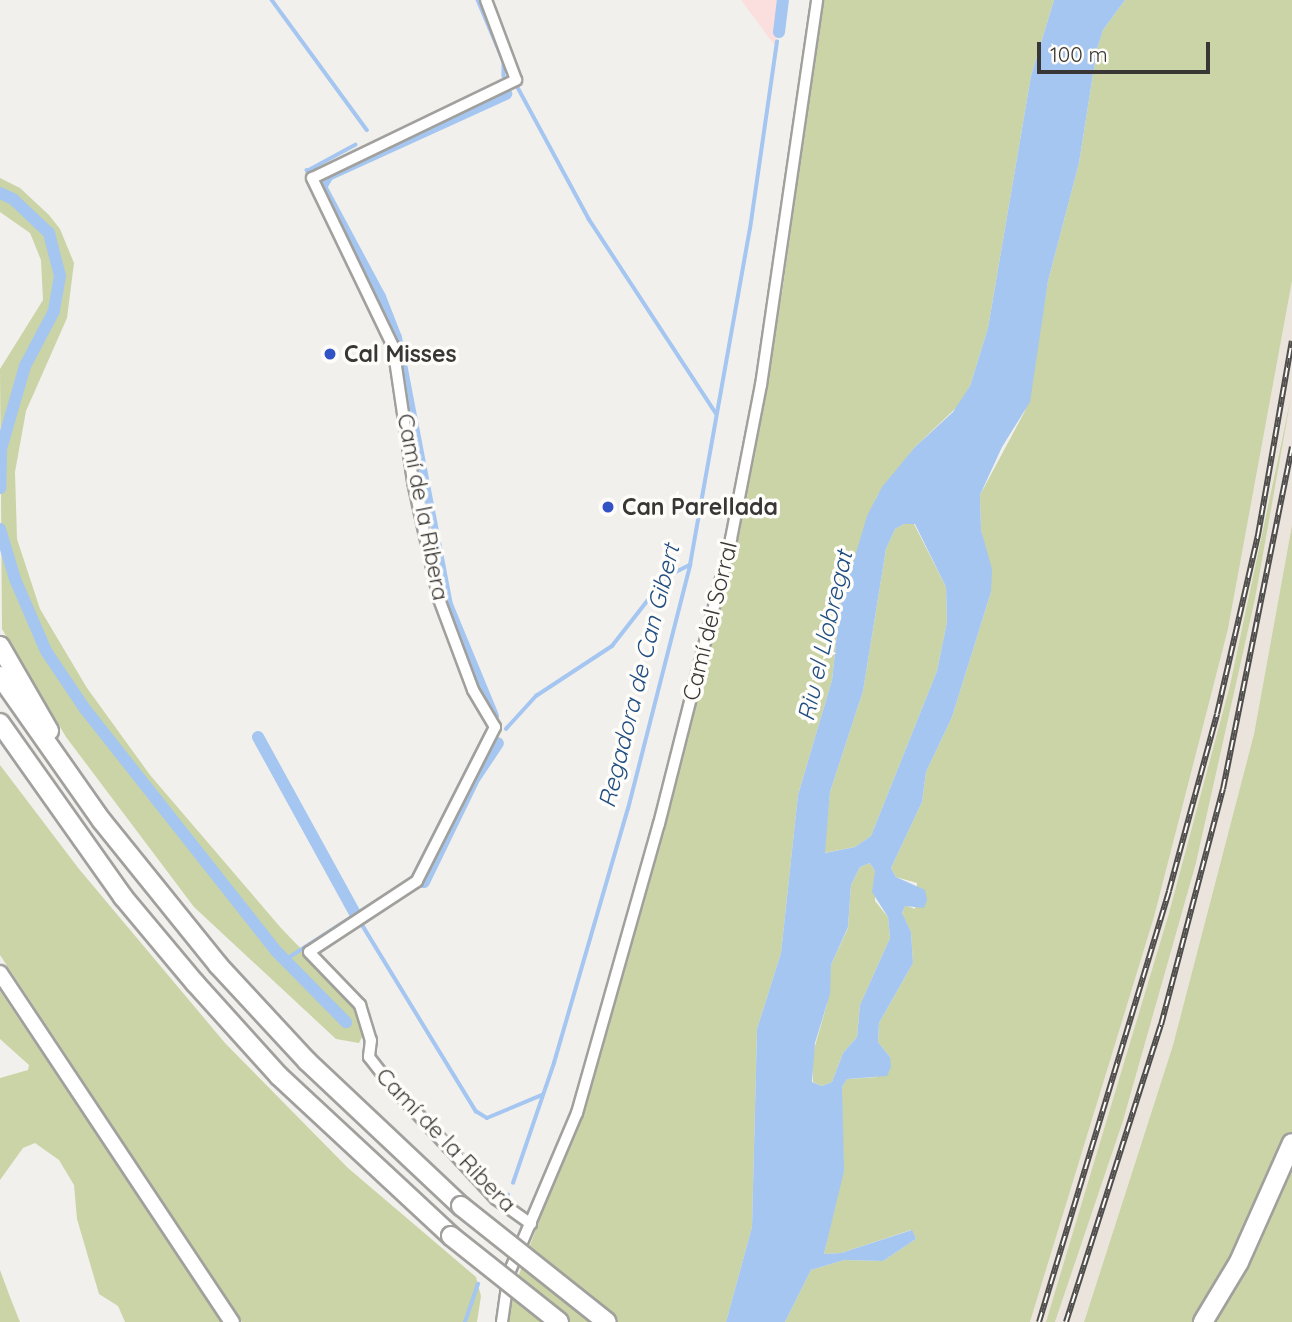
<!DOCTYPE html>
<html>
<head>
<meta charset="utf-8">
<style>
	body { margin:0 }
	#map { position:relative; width:1292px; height:1322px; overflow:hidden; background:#f2f0ed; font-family:Quicksand,sans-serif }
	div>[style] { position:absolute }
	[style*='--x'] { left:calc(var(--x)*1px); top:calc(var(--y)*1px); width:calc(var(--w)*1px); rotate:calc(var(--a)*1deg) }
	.industrial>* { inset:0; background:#fadfde }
	.built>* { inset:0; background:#eae4dc }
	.green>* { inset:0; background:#cbd4a6 }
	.water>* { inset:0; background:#a4c6f0 }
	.stream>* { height:3.5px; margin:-1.75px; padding:0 1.75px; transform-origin:1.75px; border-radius:1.75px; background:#a4c6f0 }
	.canal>* { height:12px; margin:-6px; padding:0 6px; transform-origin:6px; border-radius:6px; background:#a4c6f0 }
	.roads { filter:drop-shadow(2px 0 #a1a09d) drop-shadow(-2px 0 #a1a09d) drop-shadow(0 2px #a1a09d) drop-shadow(0 -2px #a1a09d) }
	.street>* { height:10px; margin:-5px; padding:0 5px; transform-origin:5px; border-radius:5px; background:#fff }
	.secondary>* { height:14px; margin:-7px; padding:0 7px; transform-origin:7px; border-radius:7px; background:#fff }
	.highway>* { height:18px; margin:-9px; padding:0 9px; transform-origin:9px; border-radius:9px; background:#fff }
	.rail>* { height:6px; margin-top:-3px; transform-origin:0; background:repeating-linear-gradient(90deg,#fffdfa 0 10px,#4f4e4d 0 20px); box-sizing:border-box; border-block:2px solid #4f4e4d }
	.bridges { filter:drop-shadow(2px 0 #a1a09d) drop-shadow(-2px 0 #a1a09d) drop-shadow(0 2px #a1a09d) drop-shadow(0 -2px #a1a09d) }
	.highway-bridge>* { height:18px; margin:-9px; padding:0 9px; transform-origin:9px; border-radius:9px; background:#fff }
	.dots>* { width:19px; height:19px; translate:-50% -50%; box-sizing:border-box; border:4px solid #fffdfa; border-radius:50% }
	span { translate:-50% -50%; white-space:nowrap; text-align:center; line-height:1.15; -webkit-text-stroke:7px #fffdfa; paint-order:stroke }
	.poi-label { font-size:23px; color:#383736; font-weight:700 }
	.left { translate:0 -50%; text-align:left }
	.street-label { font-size:23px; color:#383736 }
	.water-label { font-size:24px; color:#204e82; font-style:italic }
	.scale { position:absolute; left:1037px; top:42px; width:173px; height:32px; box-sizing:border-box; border:4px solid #383736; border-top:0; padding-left:9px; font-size:21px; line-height:24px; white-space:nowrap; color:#383736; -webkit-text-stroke:5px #fffdfa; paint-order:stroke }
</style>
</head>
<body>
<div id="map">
	<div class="industrial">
		<div style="clip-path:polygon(741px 0,785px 0,775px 46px)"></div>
	</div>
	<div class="built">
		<div style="clip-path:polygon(1292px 281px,1292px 525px,1254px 734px,1173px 1045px,1087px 1312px,1084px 1322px,1055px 1322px,1123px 1121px,1196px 863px,1255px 599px,1286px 418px,1230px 685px,1169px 913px,1050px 1310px,1046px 1322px,1030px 1322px,1154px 917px,1228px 629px)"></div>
	</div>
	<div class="green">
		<div style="clip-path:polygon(823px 0,1054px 0,1031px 76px,988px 328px,970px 386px,960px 404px,915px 447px,877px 496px,840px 607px,832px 680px,798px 795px,781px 953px,757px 1029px,752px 1227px,726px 1322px,507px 1322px,511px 1310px,507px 1307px,594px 1073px,676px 781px,743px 512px,782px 293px)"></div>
		<div style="clip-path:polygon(1125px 0,1292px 0,1292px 281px,1228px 629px,1154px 917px,1030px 1322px,785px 1322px,811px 1270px,844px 1260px,883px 1261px,916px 1239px,911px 1230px,841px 1253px,824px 1254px,836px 1201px,842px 1087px,847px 1079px,877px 1077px,890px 1057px,878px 1042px,879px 1023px,913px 963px,911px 932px,902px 914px,905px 905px,915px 909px,917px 883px,896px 877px,891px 868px,922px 802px,926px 772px,952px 717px,991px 592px,981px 530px,980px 495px,1025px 411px,1048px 281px,1079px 163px,1097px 49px,1103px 30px)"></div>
		<div style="clip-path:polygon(0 178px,20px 188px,49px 215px,60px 229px,74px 263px,67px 318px,26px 411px,15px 472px,17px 539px,40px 609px,87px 688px,150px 775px,281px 928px,357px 1007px,364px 1033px,359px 1043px,336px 1039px,194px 907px,66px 737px,2px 629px,0 369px,43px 300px,41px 260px,30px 233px,0 212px)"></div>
		<div style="clip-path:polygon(1291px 397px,1255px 599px,1196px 863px,1123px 1121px,1055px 1322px,1046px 1322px,1169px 913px,1230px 685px)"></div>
		<div style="clip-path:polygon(904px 524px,914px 524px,946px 587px,947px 622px,937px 671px,871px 836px,855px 847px,824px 853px,830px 792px,863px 691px,886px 549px,895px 529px)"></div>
		<div style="clip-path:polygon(1292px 525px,1292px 1322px,1084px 1322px,1173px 1045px,1254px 734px)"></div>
		<div style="clip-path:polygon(0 765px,79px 869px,225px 1043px,348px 1168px,476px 1277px,481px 1296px,477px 1322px,242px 1322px,0 955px)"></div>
		<div style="clip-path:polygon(870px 863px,875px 871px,875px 901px,888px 917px,890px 938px,860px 1005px,857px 1037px,843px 1053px,832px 1082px,822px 1086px,813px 1082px,813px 1053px,827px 1004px,831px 965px,848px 928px,851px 885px,860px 867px)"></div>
		<div style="clip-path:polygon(0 991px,204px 1295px,221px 1322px,125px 1322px,118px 1306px,99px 1294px,77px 1219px,74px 1185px,59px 1160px,35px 1143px,23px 1148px,0 1180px,0 1078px,28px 1070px,29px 1065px,0 1039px)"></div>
		<div style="clip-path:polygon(0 1270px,10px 1297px,20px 1322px,0 1322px)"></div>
	</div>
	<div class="water">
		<div style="clip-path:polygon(evenodd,1054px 0,1125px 0,1103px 30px,1097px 49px,1079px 163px,1048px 281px,1030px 402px,1002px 447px,980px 495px,981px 530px,992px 569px,991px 592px,952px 717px,926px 772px,922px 802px,891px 868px,896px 877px,925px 890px,927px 900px,924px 908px,905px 906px,902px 913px,911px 932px,913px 963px,879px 1023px,878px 1042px,890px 1057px,891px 1067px,887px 1076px,847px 1079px,842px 1087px,844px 1171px,824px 1254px,841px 1253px,912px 1230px,916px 1239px,883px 1261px,844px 1260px,811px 1270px,785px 1322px,726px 1322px,752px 1227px,757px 1029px,781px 953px,798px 795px,832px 680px,840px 607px,867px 516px,882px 487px,915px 447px,953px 412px,970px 386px,988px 328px,1031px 76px,1054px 0,904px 524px,915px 524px,946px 587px,947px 622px,937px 671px,871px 836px,855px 847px,825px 853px,830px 792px,863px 691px,886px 549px,895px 529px,904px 524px,1054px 0,870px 863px,875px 871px,872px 892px,888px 917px,890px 938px,860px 1005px,857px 1037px,843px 1053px,832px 1082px,822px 1086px,812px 1082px,815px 1043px,830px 994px,831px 965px,848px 927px,851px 885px,860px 867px,870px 863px)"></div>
	</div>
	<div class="stream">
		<div style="--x:272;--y:0;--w:161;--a:53.8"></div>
		<div style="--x:478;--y:0;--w:67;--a:67.2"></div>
		<div style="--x:504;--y:62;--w:14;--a:90"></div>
		<div style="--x:515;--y:82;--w:156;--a:61.6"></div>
		<div style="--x:589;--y:219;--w:232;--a:56.8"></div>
		<div style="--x:312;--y:178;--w:9;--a:-126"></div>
		<div style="--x:307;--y:171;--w:55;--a:-28.4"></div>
		<div style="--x:506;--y:729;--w:45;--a:-47.7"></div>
		<div style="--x:536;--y:696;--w:91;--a:-33.3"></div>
		<div style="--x:612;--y:646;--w:88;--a:-52"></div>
		<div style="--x:666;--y:577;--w:27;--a:-27"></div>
		<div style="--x:360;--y:921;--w:223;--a:58.6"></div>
		<div style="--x:476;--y:1111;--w:13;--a:32"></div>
		<div style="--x:487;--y:1118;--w:60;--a:-22.7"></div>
		<div style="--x:285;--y:960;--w:151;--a:-32.8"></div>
		<div style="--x:412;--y:878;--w:161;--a:-63"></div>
		<div style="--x:513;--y:1183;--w:127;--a:-71.1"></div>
		<div style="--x:554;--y:1063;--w:265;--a:-73.8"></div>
		<div style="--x:628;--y:809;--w:252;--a:-75.7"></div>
		<div style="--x:690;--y:565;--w:341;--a:-79.9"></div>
		<div style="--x:750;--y:229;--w:189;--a:-81.8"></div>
		<div style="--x:508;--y:1196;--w:1;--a:-90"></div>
		<div style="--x:465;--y:1322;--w:40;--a:-71.1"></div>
	</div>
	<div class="canal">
		<div style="--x:779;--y:32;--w:32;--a:-83"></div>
		<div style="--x:0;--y:193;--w:14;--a:25"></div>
		<div style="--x:13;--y:199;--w:50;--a:43.4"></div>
		<div style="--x:49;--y:233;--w:44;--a:75.7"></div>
		<div style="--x:60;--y:276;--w:36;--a:100"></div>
		<div style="--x:54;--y:311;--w:62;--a:117.8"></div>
		<div style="--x:25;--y:366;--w:86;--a:106.1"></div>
		<div style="--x:1;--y:449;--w:39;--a:91"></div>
		<div style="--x:0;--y:529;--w:52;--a:73.3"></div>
		<div style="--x:15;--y:579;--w:78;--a:66.7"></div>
		<div style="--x:46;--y:651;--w:70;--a:56.1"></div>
		<div style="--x:85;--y:709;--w:308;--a:51.7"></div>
		<div style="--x:276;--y:951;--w:100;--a:45.4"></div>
		<div style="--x:493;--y:716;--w:120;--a:-112.5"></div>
		<div style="--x:447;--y:605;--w:272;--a:-100.8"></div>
		<div style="--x:396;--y:338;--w:44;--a:-111.3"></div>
		<div style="--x:380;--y:297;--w:125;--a:-118.2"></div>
		<div style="--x:321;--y:187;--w:14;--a:-60"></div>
		<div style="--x:328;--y:175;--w:196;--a:-24.5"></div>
		<div style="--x:258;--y:737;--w:203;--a:61.2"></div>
		<div style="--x:424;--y:882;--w:114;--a:-64.1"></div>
		<div style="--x:474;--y:779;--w:43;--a:-56.3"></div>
	</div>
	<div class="roads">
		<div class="street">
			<div style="--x:486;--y:0;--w:85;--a:69.4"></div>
			<div style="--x:516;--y:80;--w:226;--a:154.3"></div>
			<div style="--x:312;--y:178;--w:187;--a:64.3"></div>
			<div style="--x:393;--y:346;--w:137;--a:81.6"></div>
			<div style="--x:413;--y:482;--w:120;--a:77.5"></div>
			<div style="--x:439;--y:599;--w:97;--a:69.5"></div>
			<div style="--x:473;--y:690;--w:43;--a:59.3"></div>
			<div style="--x:495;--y:727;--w:173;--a:116.9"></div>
			<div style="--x:417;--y:881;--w:129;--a:146.7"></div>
			<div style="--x:309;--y:952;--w:74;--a:46.1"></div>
			<div style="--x:360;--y:1005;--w:37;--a:73"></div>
			<div style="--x:371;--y:1040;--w:17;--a:97"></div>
			<div style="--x:369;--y:1057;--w:33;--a:52"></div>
			<div style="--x:389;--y:1083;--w:158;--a:47.3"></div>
			<div style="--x:496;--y:1199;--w:43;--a:35.5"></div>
			<div style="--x:502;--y:1322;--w:49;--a:-81.9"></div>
			<div style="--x:509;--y:1273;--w:174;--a:-67"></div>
			<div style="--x:577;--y:1113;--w:300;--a:-74.2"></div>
			<div style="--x:659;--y:824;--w:294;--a:-75.8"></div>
			<div style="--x:731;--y:539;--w:157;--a:-79"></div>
			<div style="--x:761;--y:385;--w:389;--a:-81.7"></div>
		</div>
		<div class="secondary">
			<div style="--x:0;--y:973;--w:419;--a:56.4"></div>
		</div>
		<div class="highway">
			<div style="--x:0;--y:646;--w:98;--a:60"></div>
			<div style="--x:0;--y:676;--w:177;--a:54.9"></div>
			<div style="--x:102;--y:821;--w:185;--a:51.1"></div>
			<div style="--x:218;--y:965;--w:131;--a:47.2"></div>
			<div style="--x:307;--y:1061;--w:212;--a:43.3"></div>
			<div style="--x:0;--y:723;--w:213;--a:54.7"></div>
			<div style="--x:123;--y:897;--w:112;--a:50.1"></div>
			<div style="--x:195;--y:983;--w:125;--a:47.9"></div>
			<div style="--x:279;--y:1076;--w:235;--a:42.9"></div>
			<div style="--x:1203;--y:1322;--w:70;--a:-59"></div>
			<div style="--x:1239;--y:1262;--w:130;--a:-66"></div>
		</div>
	</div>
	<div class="rail">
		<div style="--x:1039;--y:1322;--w:450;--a:-73.2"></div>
		<div style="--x:1169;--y:891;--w:183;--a:-74.8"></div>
		<div style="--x:1217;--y:714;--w:184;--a:-77.1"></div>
		<div style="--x:1258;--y:535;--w:197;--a:-80.1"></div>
		<div style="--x:1066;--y:1322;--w:312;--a:-72.3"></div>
		<div style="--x:1161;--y:1025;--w:244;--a:-75.3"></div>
		<div style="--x:1223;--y:789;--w:349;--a:-78.6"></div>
	</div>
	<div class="bridges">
		<div class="highway-bridge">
			<div style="--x:461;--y:1206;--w:186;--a:38.5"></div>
			<div style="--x:451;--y:1236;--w:138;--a:38.5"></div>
		</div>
	</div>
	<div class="dots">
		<div style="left:330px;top:354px;background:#3253c3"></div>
		<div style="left:608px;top:507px;background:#3253c3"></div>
	</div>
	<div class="poi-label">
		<span class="left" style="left:344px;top:354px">Cal Misses</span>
		<span class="left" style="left:622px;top:507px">Can Parellada</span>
	</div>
	<div class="street-label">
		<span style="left:423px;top:507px;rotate:79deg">Camí de la Ribera</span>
		<span style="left:710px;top:621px;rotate:-76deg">Camí del Sorral</span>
		<span style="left:446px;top:1140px;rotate:46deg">Camí de la Ribera</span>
	</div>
	<div class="water-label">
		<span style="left:825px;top:636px;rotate:-77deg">Riu el Llobregat</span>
		<span style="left:639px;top:676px;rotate:-76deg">Regadora de Can Gibert</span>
	</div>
	<div class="scale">100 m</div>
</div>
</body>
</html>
